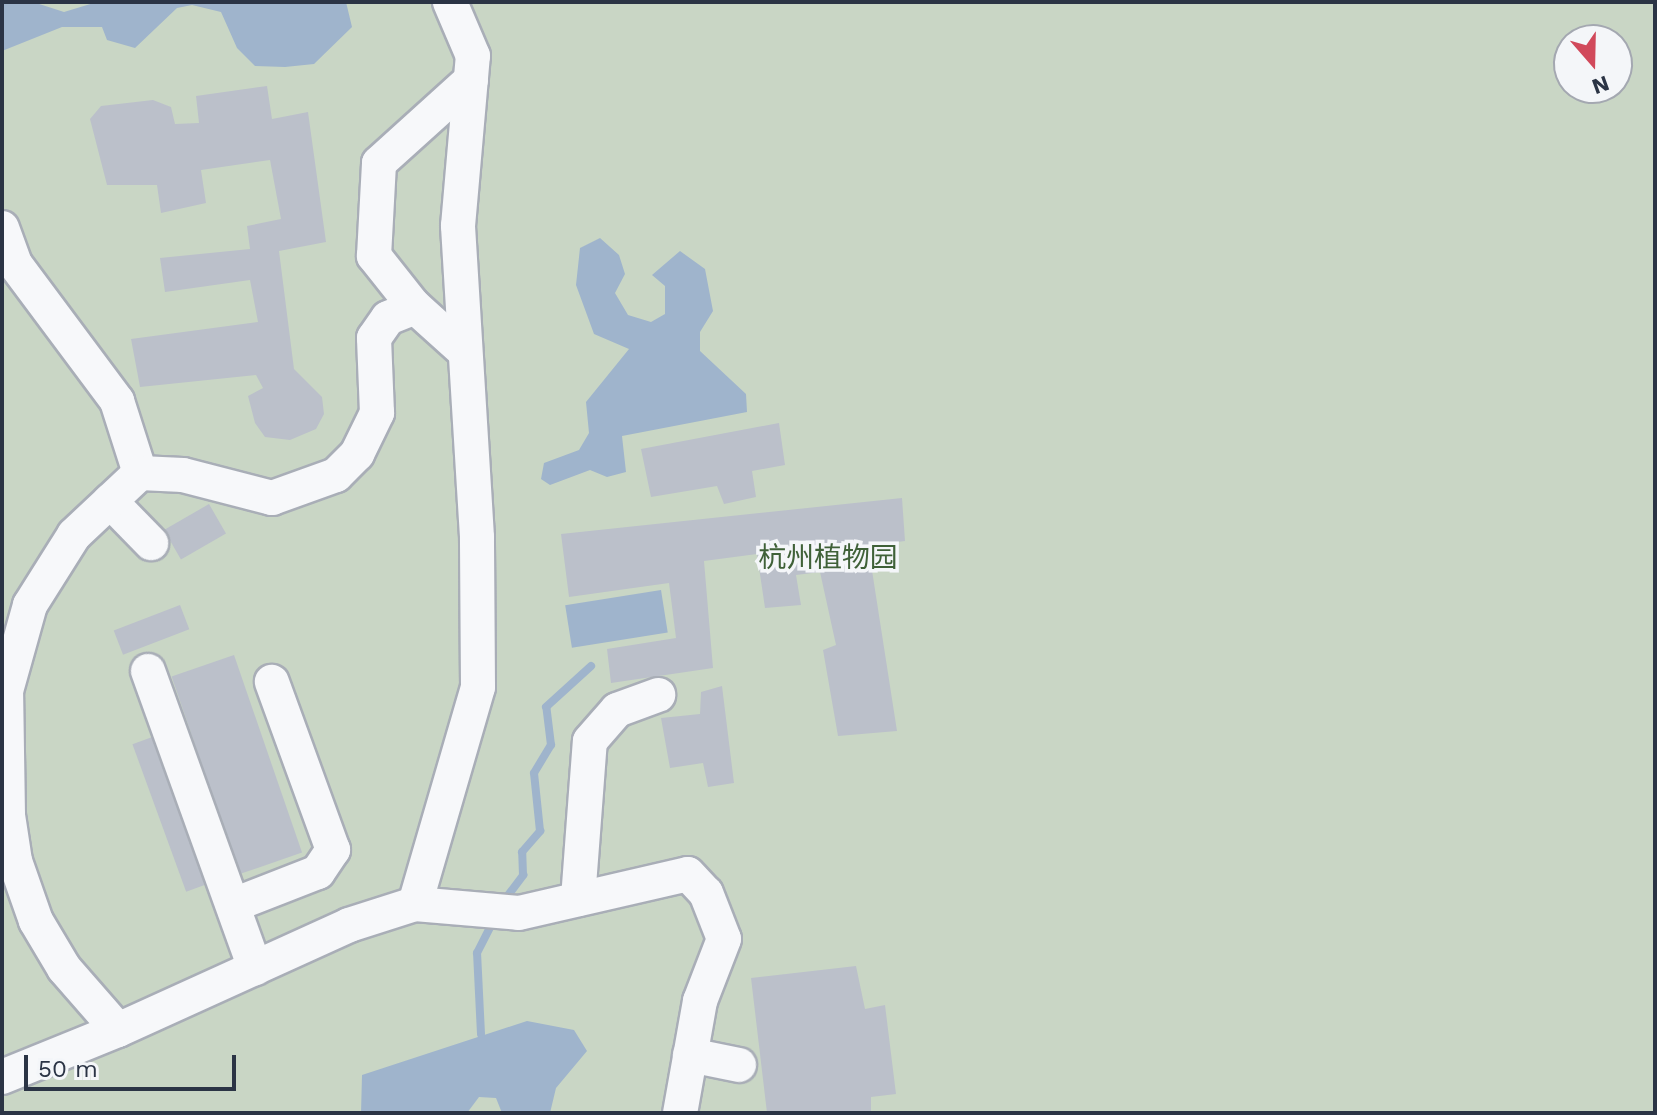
<!DOCTYPE html>
<html>
<head>
<meta charset="utf-8">
<style>
	body { margin:0 }
	#map { position:relative; width:1657px; height:1115px; overflow:hidden; background:#e4e7ec; font-family:"Work Sans","Noto Sans SC",sans-serif }
	div>[style] { position:absolute }
	[style*='--x'] { left:calc(var(--x)*1px); top:calc(var(--y)*1px); width:calc(var(--w)*1px); rotate:calc(var(--a)*1deg) }
	.green>* { inset:0; background:#c9d6c5 }
	.water>* { inset:0; background:#9fb4cc; transform-origin:0 0 }
	.stream>* { height:8px; margin:-4px; padding:0 4px; transform-origin:4px; border-radius:4px; background:#9fb4cc }
	.building>* { inset:0; background:#bbc0ca; transform-origin:0 0 }
	.roads { filter:drop-shadow(2px 0 #a9aeb7) drop-shadow(-2px 0 #a9aeb7) drop-shadow(0 2px #a9aeb7) drop-shadow(0 -2px #a9aeb7) }
	.minor>* { height:34px; margin:-17px; padding:0 17px; transform-origin:17px; border-radius:17px; background:#f7f8fa }
	span { translate:-50% -50%; white-space:nowrap; text-align:center; line-height:1.15; -webkit-text-stroke:7px #f4f6f9; paint-order:stroke }
	.park-label { font-size:28px; color:#3f6138 }
	.frame { position:absolute; inset:0; border:4px solid #2b3445; pointer-events:none }
	.north { position:absolute; left:1553px; top:24px; width:80px; height:80px; box-sizing:border-box; background:#f4f6f9; border:2px solid #a4a8b1; border-radius:50%; rotate:160deg; font-size:22px; font-weight:700; line-height:32px; text-align:center; color:#2b3445 }
	.north::after { content:''; display:block; margin:auto; width:28px; height:36px; background:#d1495b; clip-path:polygon(50% 0,100% 100%,50% 72%,0 100%) }
	.scale { position:absolute; left:24px; top:1055px; width:212px; height:36px; box-sizing:border-box; border:4px solid #2b3445; border-top:0; padding-left:10px; font-size:24px; line-height:28px; white-space:nowrap; color:#2b3445; -webkit-text-stroke:6px #f4f6f9; paint-order:stroke }
</style>
</head>
<body>
<div id="map">
	<div class="green">
		<div style="clip-path:polygon(evenodd,2px 2px,1655px 2px,1655px 1113px,2px 1113px,2px 2px,1569px 40px,1617px 40px,1617px 88px,1569px 88px,1569px 40px)"></div>
	</div>
	<div class="water">
		<div style="clip-path:polygon(2px 2px,33px 2px,64px 12px,97px 2px,346px 2px,352px 27px,314px 64px,285px 67px,255px 66px,237px 48px,221px 12px,192px 5px,177px 8px,135px 48px,107px 40px,102px 27px,62px 27px,2px 51px)"></div>
		<div style="clip-path:polygon(600px 238px,619px 255px,625px 274px,615px 293px,628px 315px,651px 322px,665px 314px,665px 286px,652px 275px,680px 251px,705px 269px,713px 311px,700px 332px,700px 351px,746px 394px,747px 412px,622px 436px,626px 472px,607px 477px,590px 470px,550px 485px,541px 479px,544px 463px,579px 450px,589px 433px,586px 402px,629px 349px,594px 334px,576px 285px,580px 248px)"></div>
		<div style="left:661px;top:590px;width:43px;height:97px;rotate:81deg"></div>
		<div style="clip-path:polygon(527px 1021px,574px 1030px,587px 1051px,556px 1088px,550px 1113px,502px 1113px,496px 1098px,479px 1097px,467px 1113px,361px 1113px,362px 1075px)"></div>
	</div>
	<div class="stream">
		<div style="--x:503;--y:902;--w:34;--a:-53"></div>
		<div style="--x:523;--y:875;--w:23;--a:-92"></div>
		<div style="--x:522;--y:852;--w:28;--a:-49"></div>
		<div style="--x:540;--y:831;--w:58;--a:-95.9"></div>
		<div style="--x:534;--y:773;--w:33;--a:-59"></div>
		<div style="--x:551;--y:745;--w:38;--a:-97"></div>
		<div style="--x:546;--y:707;--w:61;--a:-42.3"></div>
		<div style="--x:481;--y:1034;--w:81;--a:-92.8"></div>
		<div style="--x:477;--y:953;--w:36;--a:-63"></div>
	</div>
	<div class="building">
		<div style="clip-path:polygon(267px 86px,272px 119px,308px 112px,326px 242px,279px 251px,294px 369px,322px 397px,324px 414px,316px 429px,290px 440px,265px 437px,255px 423px,248px 396px,263px 388px,256px 375px,140px 387px,131px 339px,258px 322px,250px 280px,165px 292px,160px 258px,250px 249px,247px 226px,281px 219px,270px 160px,201px 170px,206px 203px,161px 213px,157px 185px,107px 185px,90px 119px,101px 106px,153px 100px,171px 107px,175px 124px,199px 123px,196px 96px)"></div>
		<div style="clip-path:polygon(779px 423px,785px 465px,752px 471px,756px 497px,724px 504px,717px 486px,651px 497px,641px 449px)"></div>
		<div style="clip-path:polygon(902px 498px,905px 541px,843px 549px,844px 566px,871px 564px,897px 731px,838px 736px,823px 650px,836px 645px,820px 572px,796px 575px,801px 605px,765px 608px,757px 554px,704px 561px,713px 668px,611px 683px,607px 649px,676px 638px,669px 583px,569px 597px,561px 534px)"></div>
		<div style="left:209px;top:504px;width:34px;height:52px;rotate:60deg"></div>
		<div style="left:180px;top:605px;width:26px;height:71px;rotate:69deg"></div>
		<div style="left:234px;top:655px;width:209px;height:66px;rotate:71deg"></div>
		<div style="clip-path:polygon(722px 686px,734px 783px,708px 787px,703px 763px,670px 768px,661px 718px,700px 714px,701px 692px)"></div>
		<div style="left:155px;top:736px;width:157px;height:24px;rotate:70deg"></div>
		<div style="clip-path:polygon(856px 966px,865px 1009px,885px 1005px,896px 1094px,871px 1097px,871px 1113px,767px 1113px,751px 978px)"></div>
	</div>
	<div class="roads">
		<div class="minor">
			<div style="--x:2;--y:228;--w:38;--a:70"></div>
			<div style="--x:15;--y:264;--w:171;--a:53.3"></div>
			<div style="--x:117;--y:401;--w:76;--a:72.3"></div>
			<div style="--x:465;--y:352;--w:70;--a:-137.9"></div>
			<div style="--x:413;--y:305;--w:63;--a:-128.5"></div>
			<div style="--x:374;--y:256;--w:93;--a:-86.9"></div>
			<div style="--x:379;--y:163;--w:124;--a:-42.1"></div>
			<div style="--x:110;--y:501;--w:59;--a:45.7"></div>
			<div style="--x:148;--y:671;--w:316;--a:70.2"></div>
			<div style="--x:578;--y:899;--w:158;--a:-85.7"></div>
			<div style="--x:590;--y:741;--w:41;--a:-48.9"></div>
			<div style="--x:617;--y:710;--w:44;--a:-20.1"></div>
			<div style="--x:236;--y:904;--w:88;--a:-21.3"></div>
			<div style="--x:318;--y:872;--w:27;--a:-56"></div>
			<div style="--x:333;--y:850;--w:179;--a:-110"></div>
			<div style="--x:415;--y:904;--w:226;--a:-73.8"></div>
			<div style="--x:478;--y:687;--w:150;--a:-90.4"></div>
			<div style="--x:477;--y:537;--w:312;--a:-93.5"></div>
			<div style="--x:458;--y:226;--w:171;--a:-85"></div>
			<div style="--x:473;--y:56;--w:59;--a:-113.1"></div>
			<div style="--x:118;--y:1030;--w:82;--a:-131.1"></div>
			<div style="--x:64;--y:968;--w:55;--a:-120.8"></div>
			<div style="--x:36;--y:921;--w:64;--a:-109.3"></div>
			<div style="--x:15;--y:861;--w:47;--a:-98.7"></div>
			<div style="--x:8;--y:815;--w:124;--a:-90.9"></div>
			<div style="--x:6;--y:691;--w:89;--a:-74.4"></div>
			<div style="--x:30;--y:605;--w:83;--a:-57.8"></div>
			<div style="--x:74;--y:535;--w:91;--a:-43.2"></div>
			<div style="--x:140;--y:473;--w:43;--a:2.7"></div>
			<div style="--x:183;--y:475;--w:92;--a:14.5"></div>
			<div style="--x:272;--y:498;--w:68;--a:-19.8"></div>
			<div style="--x:336;--y:475;--w:30;--a:-45"></div>
			<div style="--x:357;--y:454;--w:46;--a:-64"></div>
			<div style="--x:377;--y:413;--w:75;--a:-92.3"></div>
			<div style="--x:374;--y:338;--w:24;--a:-55"></div>
			<div style="--x:388;--y:318;--w:29;--a:-22"></div>
			<div style="--x:690;--y:1055;--w:50;--a:11.5"></div>
			<div style="--x:2;--y:1077;--w:125;--a:-22.1"></div>
			<div style="--x:118;--y:1030;--w:254;--a:-24.4"></div>
			<div style="--x:349;--y:925;--w:69;--a:-17.7"></div>
			<div style="--x:415;--y:904;--w:104;--a:4.9"></div>
			<div style="--x:519;--y:913;--w:173;--a:-13"></div>
			<div style="--x:688;--y:874;--w:26;--a:47"></div>
			<div style="--x:706;--y:893;--w:49;--a:68.6"></div>
			<div style="--x:724;--y:939;--w:66;--a:111.2"></div>
			<div style="--x:700;--y:1001;--w:114;--a:100.1"></div>
		</div>
	</div>
	<div class="park-label">
		<span style="left:828px;top:558px">杭州植物园</span>
	</div>
	<div class="frame"></div>
	<div class="north">N</div>
	<div class="scale">50 m</div>
</div>
</body>
</html>
